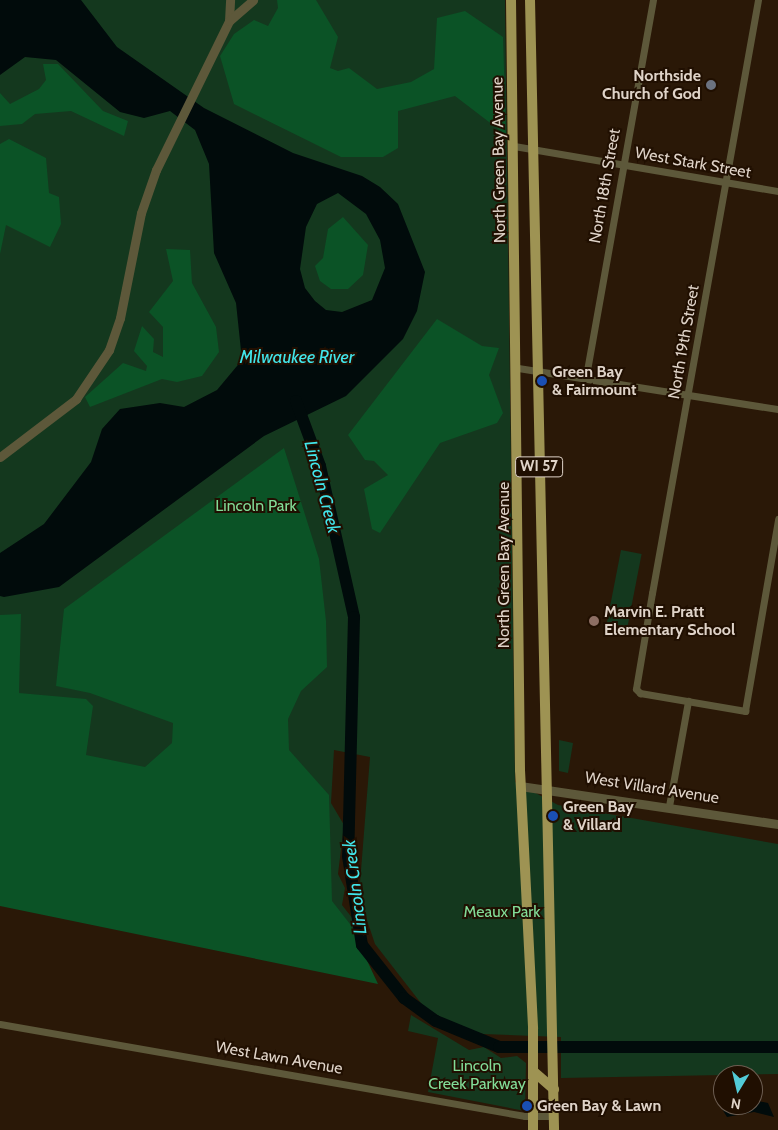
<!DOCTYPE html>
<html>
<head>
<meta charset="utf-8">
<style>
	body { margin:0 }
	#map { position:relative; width:778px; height:1130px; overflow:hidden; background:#2a1807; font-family:Cabin,sans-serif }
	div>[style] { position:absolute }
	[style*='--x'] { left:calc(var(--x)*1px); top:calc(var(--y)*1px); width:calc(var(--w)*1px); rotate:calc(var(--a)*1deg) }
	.green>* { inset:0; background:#14381e; transform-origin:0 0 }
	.forest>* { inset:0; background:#0b5326 }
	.water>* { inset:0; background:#010b0b }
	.river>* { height:12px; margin:-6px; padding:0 6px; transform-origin:6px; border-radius:6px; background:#010b0b }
	.minor>* { height:7px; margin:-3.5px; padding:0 3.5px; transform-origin:3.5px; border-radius:3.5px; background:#5d583a }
	.tertiary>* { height:9px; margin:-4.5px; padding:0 4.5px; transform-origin:4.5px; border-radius:4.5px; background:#5d583a }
	.primary>* { height:10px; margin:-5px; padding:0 5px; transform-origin:5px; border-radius:5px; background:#9e9353 }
	.dots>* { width:14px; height:14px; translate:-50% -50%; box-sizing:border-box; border:2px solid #200f01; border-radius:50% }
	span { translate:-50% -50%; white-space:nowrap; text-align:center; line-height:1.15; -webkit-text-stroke:4px #200f01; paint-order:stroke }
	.shield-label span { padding:1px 4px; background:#200f01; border:1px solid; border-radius:4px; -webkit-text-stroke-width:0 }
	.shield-label { font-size:15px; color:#dfd3c8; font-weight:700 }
	.poi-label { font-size:16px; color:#dfd3c8; font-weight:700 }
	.right { translate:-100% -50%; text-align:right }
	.left { translate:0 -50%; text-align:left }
	.street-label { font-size:16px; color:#dfd3c8 }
	.park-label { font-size:16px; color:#82dc97 }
	.water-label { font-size:18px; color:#41e6eb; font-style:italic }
	.north { position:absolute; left:713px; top:1065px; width:50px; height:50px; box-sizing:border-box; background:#200f01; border:1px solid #6c5d51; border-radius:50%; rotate:189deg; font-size:14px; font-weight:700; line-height:20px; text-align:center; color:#dfd3c8 }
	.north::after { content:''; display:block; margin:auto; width:18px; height:22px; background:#52cbd7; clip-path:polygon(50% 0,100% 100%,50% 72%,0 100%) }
</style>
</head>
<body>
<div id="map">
	<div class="green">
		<div style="clip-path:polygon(0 0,505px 0,515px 782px,558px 805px,778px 844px,778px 1074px,561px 1078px,561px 1037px,483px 1034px,455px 1026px,424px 1007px,375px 944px,364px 911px,360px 883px,370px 757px,334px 750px,331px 803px,344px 825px,338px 874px,345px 888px,342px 905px,353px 919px,366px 971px,0 904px)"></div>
		<div style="left:621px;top:550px;width:21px;height:74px;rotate:11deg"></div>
		<div style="clip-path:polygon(559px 740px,573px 743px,568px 773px,559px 771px)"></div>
		<div style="clip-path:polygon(411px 1015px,469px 1050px,484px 1047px,501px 1058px,517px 1056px,526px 1063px,525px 1111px,428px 1092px,438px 1038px,408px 1031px)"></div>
	</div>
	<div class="forest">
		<div style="clip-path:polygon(277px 0,316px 0,338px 37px,330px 68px,338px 71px,349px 68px,377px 89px,411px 82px,434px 69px,437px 18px,465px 11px,503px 37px,506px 135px,455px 96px,398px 111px,398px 148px,383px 157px,341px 157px,234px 104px,220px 56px,234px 34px,254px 20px,268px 26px,278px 8px)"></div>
		<div style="clip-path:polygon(43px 64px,58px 64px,103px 111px,128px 121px,124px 136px,71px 111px,35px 114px,22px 124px,0 126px,0 93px,10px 104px,39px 89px,46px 80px)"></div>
		<div style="clip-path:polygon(9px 139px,46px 158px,49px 193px,59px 197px,61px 224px,50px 247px,6px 225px,0 254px,0 144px)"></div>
		<div style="clip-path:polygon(343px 217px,368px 245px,363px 275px,348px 289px,331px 289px,320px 281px,315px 266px,323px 258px,328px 229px)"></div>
		<div style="clip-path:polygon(166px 249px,190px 250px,192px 283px,216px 327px,219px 352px,202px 376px,177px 382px,162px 379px,90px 407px,85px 397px,123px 363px,146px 371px,147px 366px,134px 351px,142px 326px,154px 339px,153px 352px,163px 357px,163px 327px,149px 312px,173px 281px)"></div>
		<div style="clip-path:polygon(437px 319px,482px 346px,499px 348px,489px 375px,503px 413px,497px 423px,440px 443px,380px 533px,372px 529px,364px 489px,388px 475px,374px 461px,365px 460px,348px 435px)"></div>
		<div style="clip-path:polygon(284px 448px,319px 559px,326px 621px,327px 667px,301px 691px,288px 719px,289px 750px,329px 795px,332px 901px,350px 924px,378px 984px,0 906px,0 615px,21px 614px,19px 693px,86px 699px,93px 706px,86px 755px,145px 767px,172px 743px,173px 723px,90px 693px,56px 686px,64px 609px)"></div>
	</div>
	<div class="water">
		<div style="clip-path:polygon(evenodd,0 0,81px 0,117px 47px,204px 108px,293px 153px,362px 176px,380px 187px,398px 204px,425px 272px,417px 311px,403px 339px,346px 396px,264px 436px,59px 587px,4px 597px,0 596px,0 553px,44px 524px,91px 462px,102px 429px,120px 409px,160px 403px,184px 407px,217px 390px,242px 360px,236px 303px,214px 253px,209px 164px,195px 130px,170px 111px,144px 118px,120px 112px,56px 60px,25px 57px,0 75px,0 0,338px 193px,366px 214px,380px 240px,385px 268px,372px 300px,342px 312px,326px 310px,315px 301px,305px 288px,300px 269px,306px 227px,317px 204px,338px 193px)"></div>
		<div style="clip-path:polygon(753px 1100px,768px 1103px,774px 1117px,754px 1112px,727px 1117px,719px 1104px,753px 1105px)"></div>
	</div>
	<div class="river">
		<div style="--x:296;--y:401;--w:69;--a:69.7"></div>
		<div style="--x:320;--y:466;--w:155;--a:77.3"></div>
		<div style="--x:354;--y:617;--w:239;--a:91.4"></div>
		<div style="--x:348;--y:856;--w:90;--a:81.1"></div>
		<div style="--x:362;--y:945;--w:68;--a:51.6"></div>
		<div style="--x:404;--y:998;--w:39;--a:36"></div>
		<div style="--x:436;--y:1021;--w:68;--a:22.4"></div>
		<div style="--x:499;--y:1047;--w:279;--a:0"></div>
	</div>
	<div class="minor">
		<div style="--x:758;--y:0;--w:602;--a:100.13"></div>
		<div style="--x:652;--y:593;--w:97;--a:99.5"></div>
		<div style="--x:636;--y:689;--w:6;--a:45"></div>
		<div style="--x:640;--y:693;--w:107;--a:9.7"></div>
		<div style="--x:745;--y:711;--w:195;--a:-80.2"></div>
		<div style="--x:514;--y:146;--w:268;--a:9.7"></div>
		<div style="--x:518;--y:368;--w:263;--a:9"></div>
		<div style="--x:586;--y:376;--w:382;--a:-79.9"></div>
		<div style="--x:669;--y:806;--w:107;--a:-79.7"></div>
		<div style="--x:0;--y:1024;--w:533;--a:9.94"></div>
		<div style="--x:525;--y:1116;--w:29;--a:0"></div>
	</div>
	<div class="tertiary">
		<div style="--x:229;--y:21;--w:21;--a:-87"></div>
		<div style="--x:0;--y:457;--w:96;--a:-37.3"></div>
		<div style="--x:76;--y:399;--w:59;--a:-56"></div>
		<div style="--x:109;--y:350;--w:34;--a:-71"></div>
		<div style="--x:120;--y:318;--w:107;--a:-78.7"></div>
		<div style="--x:141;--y:213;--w:46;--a:-70.8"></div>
		<div style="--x:156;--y:170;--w:166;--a:-63.9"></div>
		<div style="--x:229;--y:21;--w:32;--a:-41"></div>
		<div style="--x:520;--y:786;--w:261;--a:8.4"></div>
	</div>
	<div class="primary">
		<div style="--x:511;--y:0;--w:770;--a:89.33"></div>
		<div style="--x:520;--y:770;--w:259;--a:87.1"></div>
		<div style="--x:533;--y:1029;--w:101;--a:90"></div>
		<div style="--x:530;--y:0;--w:1130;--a:88.78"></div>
		<div style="--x:533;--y:1071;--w:28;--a:41"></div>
	</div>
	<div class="dots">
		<div style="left:711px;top:85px;background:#6b7280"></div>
		<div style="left:542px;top:381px;background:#1a4fb4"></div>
		<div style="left:594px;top:621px;background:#8d6e63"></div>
		<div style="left:553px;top:816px;background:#1a4fb4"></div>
		<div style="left:527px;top:1106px;background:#1a4fb4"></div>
	</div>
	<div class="shield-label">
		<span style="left:539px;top:467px">WI 57</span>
	</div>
	<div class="poi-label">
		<span class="right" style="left:701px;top:85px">Northside<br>Church of God</span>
		<span class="left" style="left:552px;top:381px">Green Bay<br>&amp; Fairmount</span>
		<span class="left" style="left:604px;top:621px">Marvin E. Pratt<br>Elementary School</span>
		<span class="left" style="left:563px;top:816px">Green Bay<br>&amp; Villard</span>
		<span class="left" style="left:537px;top:1106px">Green Bay &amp; Lawn</span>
	</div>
	<div class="street-label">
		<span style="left:499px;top:160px;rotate:-91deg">North Green Bay Avenue</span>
		<span style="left:693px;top:163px;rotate:10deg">West Stark Street</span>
		<span style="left:605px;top:186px;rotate:-80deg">North 18th Street</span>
		<span style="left:684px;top:342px;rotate:-80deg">North 19th Street</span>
		<span style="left:504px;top:565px;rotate:-90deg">North Green Bay Avenue</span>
		<span style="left:652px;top:788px;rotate:9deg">West Villard Avenue</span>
		<span style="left:279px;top:1058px;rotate:10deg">West Lawn Avenue</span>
	</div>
	<div class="park-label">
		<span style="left:256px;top:506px">Lincoln Park</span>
		<span style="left:502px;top:912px">Meaux Park</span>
		<span style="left:477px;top:1075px">Lincoln<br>Creek Parkway</span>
	</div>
	<div class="water-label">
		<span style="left:297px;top:357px">Milwaukee River</span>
		<span style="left:322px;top:487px;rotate:75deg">Lincoln Creek</span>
		<span style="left:355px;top:887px;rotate:-97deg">Lincoln Creek</span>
	</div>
	<div class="north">N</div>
</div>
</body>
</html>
